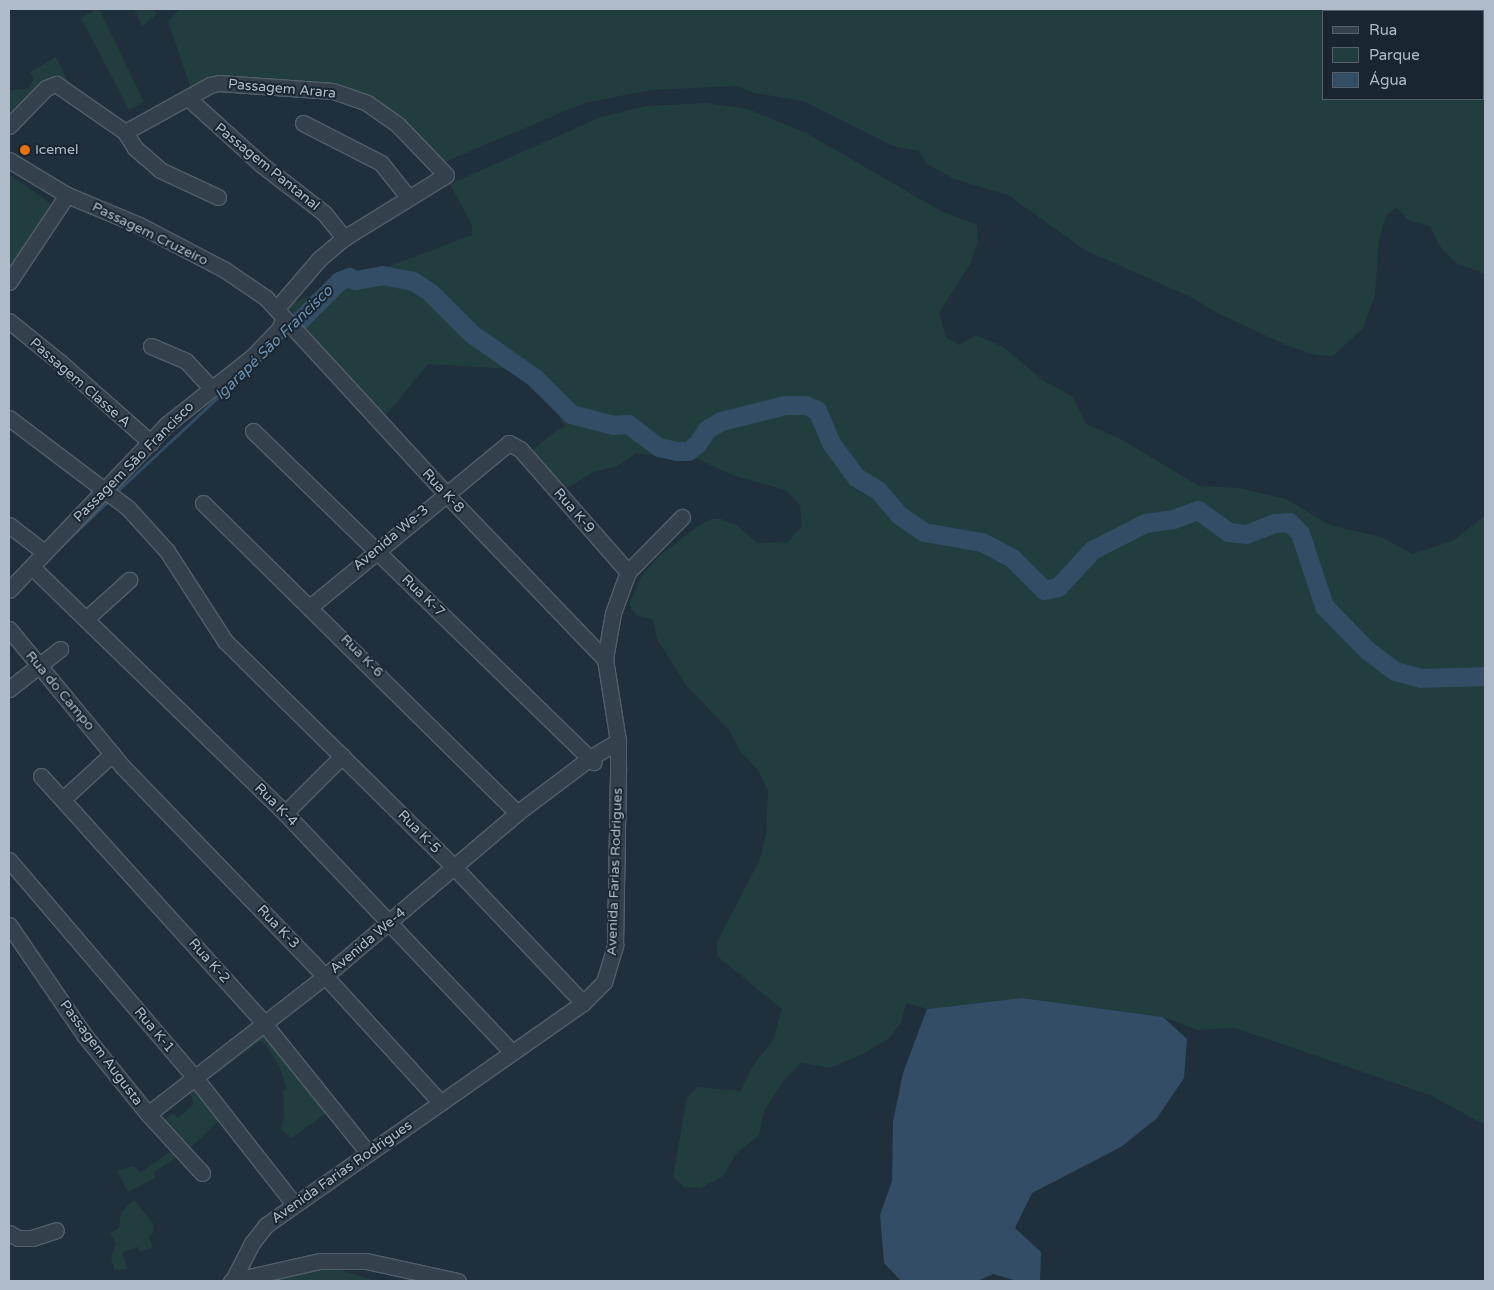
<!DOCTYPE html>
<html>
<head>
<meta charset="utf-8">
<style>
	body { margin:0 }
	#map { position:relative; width:1494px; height:1290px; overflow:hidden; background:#202f3c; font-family:"Varela Round",sans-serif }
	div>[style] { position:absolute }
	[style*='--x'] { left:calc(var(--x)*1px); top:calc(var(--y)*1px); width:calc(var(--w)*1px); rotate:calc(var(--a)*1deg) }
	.green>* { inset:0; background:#223d3d }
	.water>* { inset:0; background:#324d65 }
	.stream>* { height:3px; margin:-1.5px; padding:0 1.5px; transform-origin:1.5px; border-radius:1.5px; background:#324d65 }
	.river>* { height:19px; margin:-9.5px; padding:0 9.5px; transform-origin:9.5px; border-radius:9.5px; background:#324d65 }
	.roads { filter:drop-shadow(1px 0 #525e69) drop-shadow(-1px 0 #525e69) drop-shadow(0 1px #525e69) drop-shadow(0 -1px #525e69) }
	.minor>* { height:15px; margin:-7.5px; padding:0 7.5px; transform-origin:7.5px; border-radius:7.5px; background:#34414c }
	.dots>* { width:14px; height:14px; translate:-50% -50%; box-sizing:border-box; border:2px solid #192530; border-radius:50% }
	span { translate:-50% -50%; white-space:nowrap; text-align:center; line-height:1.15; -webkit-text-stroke:4px #192530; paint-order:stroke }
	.street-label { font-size:14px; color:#afbbc8 }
	.poi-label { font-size:14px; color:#afbbc8 }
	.left { translate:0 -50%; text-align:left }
	.water-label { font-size:15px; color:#6c91ae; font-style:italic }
	.frame { position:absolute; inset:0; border:10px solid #afbbc8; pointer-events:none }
	.legend { position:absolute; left:1322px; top:10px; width:162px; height:90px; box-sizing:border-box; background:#192530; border:1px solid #55616d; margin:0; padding:6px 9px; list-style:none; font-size:15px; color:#afbbc8 }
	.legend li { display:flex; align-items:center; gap:10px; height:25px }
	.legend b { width:25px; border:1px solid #55616d }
</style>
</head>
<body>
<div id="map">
	<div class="green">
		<div style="clip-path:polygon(96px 9px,99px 9px,144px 102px,129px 110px,81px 18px)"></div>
		<div style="clip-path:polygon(134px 9px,154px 9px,157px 14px,142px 26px)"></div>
		<div style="clip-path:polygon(evenodd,180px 9px,1485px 9px,1485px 274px,1456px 263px,1439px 245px,1430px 226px,1408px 220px,1396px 207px,1386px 216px,1379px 239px,1375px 295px,1363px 328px,1333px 356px,1315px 355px,1286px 345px,1215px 312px,1193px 298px,1085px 250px,1008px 195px,954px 179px,927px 164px,918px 151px,893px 146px,803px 101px,754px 93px,737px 86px,651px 90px,584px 103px,440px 164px,365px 102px,292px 85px,192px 92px,168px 21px,180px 9px,1323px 11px,1483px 11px,1483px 99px,1323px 99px,1323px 11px)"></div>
		<div style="clip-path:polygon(56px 57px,72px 89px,46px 80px,9px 118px,9px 90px,28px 89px,34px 79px,30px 72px)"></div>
		<div style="clip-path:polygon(706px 103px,748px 109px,806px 133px,941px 211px,977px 225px,978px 242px,970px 264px,939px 313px,946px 337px,959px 345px,976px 335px,1003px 347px,1044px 381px,1072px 396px,1086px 424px,1119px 438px,1199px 486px,1239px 488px,1286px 499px,1330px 525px,1381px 537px,1413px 554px,1452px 541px,1485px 516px,1485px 1125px,1430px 1095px,1235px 1028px,1197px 1030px,1163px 1017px,1022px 998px,927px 1009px,906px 1003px,901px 1023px,888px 1039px,865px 1053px,830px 1068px,801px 1063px,783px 1081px,764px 1111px,759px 1135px,736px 1154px,723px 1176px,701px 1188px,684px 1187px,673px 1177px,687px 1097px,698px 1087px,740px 1091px,753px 1066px,774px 1038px,782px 1009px,717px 956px,717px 942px,760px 859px,766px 834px,768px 791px,758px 770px,740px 751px,729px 730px,686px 685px,657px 639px,653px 620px,636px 615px,629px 604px,641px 577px,659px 556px,698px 526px,711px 519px,721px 519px,738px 526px,757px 543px,788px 542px,802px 526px,800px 506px,786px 490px,732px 475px,687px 454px,675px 458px,637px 453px,617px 466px,594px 472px,563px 490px,528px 454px,557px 430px,565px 427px,539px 381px,515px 362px,507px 368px,491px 368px,428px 364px,383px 419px,286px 305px,472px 235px,472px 225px,450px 184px,601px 117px,647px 106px)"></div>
		<div style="clip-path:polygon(9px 174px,50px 203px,49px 217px,9px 273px)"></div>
		<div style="clip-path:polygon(263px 1032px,330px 1111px,291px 1138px,280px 1128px,284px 1117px,283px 1091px,287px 1089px,280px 1068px,265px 1043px,260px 1041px,219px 1072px,213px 1069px)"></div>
		<div style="clip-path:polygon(196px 1083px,222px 1118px,187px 1151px,164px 1131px,165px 1120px,173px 1113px,178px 1118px,194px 1104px,188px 1088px)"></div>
		<div style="clip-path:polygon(171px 1151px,176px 1158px,154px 1172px,155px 1178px,128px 1192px,117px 1171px,134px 1166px,140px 1173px)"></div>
		<div style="clip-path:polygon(134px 1200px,153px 1223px,154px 1232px,149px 1237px,153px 1247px,140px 1252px,138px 1247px,123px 1252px,127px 1269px,115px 1270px,111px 1259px,116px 1243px,110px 1233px,119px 1228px,121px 1212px)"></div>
		<div style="clip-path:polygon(328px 1266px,376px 1281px,245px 1281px)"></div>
	</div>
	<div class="water">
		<div style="clip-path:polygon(1022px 998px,1163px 1017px,1187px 1039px,1184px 1078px,1157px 1118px,1121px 1147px,1032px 1193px,1015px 1228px,1041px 1252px,1040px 1281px,1017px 1281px,993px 1274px,977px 1281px,901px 1281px,884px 1263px,880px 1215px,892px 1181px,893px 1122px,903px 1073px,927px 1009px)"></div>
	</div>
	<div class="stream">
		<div style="--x:277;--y:341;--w:16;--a:-43"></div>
		<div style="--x:115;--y:493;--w:183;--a:-43"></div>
		<div style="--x:60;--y:547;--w:68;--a:-43.8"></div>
	</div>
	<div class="river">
		<div style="--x:296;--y:324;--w:61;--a:-45"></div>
		<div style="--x:339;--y:281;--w:11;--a:-22"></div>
		<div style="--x:349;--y:277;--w:7;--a:27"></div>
		<div style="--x:355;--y:280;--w:27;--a:-10"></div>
		<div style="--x:382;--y:275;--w:32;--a:11"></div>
		<div style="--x:413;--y:281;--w:20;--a:33"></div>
		<div style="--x:430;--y:292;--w:59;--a:45"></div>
		<div style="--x:472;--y:334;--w:77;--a:34.9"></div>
		<div style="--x:535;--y:378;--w:51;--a:45"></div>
		<div style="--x:571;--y:414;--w:43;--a:14.7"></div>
		<div style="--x:613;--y:425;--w:15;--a:-4"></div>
		<div style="--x:628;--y:424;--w:39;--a:37"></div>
		<div style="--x:659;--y:447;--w:17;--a:13"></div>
		<div style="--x:676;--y:451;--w:12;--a:0"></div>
		<div style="--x:688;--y:451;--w:11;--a:-38"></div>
		<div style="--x:697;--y:444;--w:18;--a:-56"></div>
		<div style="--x:707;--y:429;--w:16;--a:-30"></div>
		<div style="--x:721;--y:421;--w:66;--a:-14"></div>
		<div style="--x:785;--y:405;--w:20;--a:0"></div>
		<div style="--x:805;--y:405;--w:13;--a:23"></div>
		<div style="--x:817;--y:410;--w:36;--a:67"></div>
		<div style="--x:831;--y:443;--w:42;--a:53.7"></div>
		<div style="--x:856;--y:477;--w:26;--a:31"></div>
		<div style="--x:878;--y:490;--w:31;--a:50"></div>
		<div style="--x:898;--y:514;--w:32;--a:35"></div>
		<div style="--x:924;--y:532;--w:59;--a:9.8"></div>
		<div style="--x:982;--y:542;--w:34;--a:28"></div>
		<div style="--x:1012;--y:558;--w:45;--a:45"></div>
		<div style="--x:1044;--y:590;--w:14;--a:-12"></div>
		<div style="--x:1058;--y:587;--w:50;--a:-47.4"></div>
		<div style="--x:1092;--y:550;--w:59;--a:-27"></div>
		<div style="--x:1145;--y:523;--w:28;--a:-8"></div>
		<div style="--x:1173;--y:519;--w:27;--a:-20"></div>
		<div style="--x:1198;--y:510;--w:37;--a:36"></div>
		<div style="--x:1228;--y:532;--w:18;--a:6"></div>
		<div style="--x:1246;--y:534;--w:31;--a:-21"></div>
		<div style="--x:1275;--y:523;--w:14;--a:-4"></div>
		<div style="--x:1289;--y:522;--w:16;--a:45"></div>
		<div style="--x:1300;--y:533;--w:77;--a:71.8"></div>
		<div style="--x:1324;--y:606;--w:62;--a:45.7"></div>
		<div style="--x:1367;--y:650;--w:35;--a:37"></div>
		<div style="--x:1395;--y:671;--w:27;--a:15"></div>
		<div style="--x:1421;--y:678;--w:64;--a:-1.8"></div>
	</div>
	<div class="roads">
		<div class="minor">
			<div style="--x:188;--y:98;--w:100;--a:42.2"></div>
			<div style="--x:262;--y:165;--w:78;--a:37.7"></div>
			<div style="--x:324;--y:213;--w:32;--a:51"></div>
			<div style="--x:303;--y:123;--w:88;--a:27.1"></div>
			<div style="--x:381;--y:163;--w:43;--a:51.5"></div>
			<div style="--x:9;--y:126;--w:53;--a:-45.8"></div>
			<div style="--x:46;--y:88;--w:11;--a:-22"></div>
			<div style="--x:56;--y:84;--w:84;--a:34.8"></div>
			<div style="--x:125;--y:132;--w:97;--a:-28.9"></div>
			<div style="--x:210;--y:85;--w:9;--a:-13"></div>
			<div style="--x:219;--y:83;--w:114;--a:4"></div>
			<div style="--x:333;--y:91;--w:36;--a:19"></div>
			<div style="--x:367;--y:103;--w:38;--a:35"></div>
			<div style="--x:398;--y:125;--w:69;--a:46.2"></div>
			<div style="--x:446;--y:175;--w:120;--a:148.3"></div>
			<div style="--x:344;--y:238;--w:31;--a:140"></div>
			<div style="--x:320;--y:258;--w:66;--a:130.7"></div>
			<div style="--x:125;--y:132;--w:19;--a:58"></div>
			<div style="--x:135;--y:148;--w:33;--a:41"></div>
			<div style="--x:160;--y:170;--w:64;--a:25"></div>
			<div style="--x:9;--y:160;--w:68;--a:31.1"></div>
			<div style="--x:67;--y:195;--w:78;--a:22.6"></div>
			<div style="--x:139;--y:225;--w:97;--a:27.6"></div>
			<div style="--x:225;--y:270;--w:50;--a:34.3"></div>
			<div style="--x:266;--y:298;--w:265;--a:47.4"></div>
			<div style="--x:445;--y:493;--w:231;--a:46.1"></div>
			<div style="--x:9;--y:282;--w:105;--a:-56.3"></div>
			<div style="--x:9;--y:321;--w:67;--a:38.9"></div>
			<div style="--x:61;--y:363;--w:120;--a:41.6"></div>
			<div style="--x:151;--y:346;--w:38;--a:23"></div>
			<div style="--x:186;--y:361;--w:35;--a:47"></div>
			<div style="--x:9;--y:418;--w:149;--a:37.1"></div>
			<div style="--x:128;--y:508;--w:58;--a:47.8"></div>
			<div style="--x:167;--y:551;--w:107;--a:57.2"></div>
			<div style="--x:225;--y:641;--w:323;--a:44.6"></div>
			<div style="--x:455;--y:868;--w:186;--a:46.5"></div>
			<div style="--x:253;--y:431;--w:475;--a:44.2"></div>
			<div style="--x:203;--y:503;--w:441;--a:44.6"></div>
			<div style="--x:9;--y:525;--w:44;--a:37.6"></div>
			<div style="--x:32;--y:567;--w:353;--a:44.2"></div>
			<div style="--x:285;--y:813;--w:330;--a:46.5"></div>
			<div style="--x:9;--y:590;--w:228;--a:-46.4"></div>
			<div style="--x:166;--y:425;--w:111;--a:-38.4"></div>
			<div style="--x:253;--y:356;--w:37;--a:-46"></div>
			<div style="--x:279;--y:329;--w:12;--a:-66"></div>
			<div style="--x:311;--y:606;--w:256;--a:-39.5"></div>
			<div style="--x:509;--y:443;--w:13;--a:29"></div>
			<div style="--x:520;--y:449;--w:164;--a:48.7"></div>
			<div style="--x:87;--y:618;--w:57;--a:-42.1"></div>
			<div style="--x:9;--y:629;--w:178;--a:50.5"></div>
			<div style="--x:122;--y:766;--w:292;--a:46"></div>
			<div style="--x:325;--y:976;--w:171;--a:47.6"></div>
			<div style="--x:9;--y:689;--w:65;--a:-38.1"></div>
			<div style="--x:41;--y:776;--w:324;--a:47.9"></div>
			<div style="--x:258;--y:1016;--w:176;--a:51.2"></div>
			<div style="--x:63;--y:799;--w:67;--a:-42.6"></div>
			<div style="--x:285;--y:813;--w:81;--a:-45"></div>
			<div style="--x:9;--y:860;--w:288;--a:49.5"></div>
			<div style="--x:196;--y:1079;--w:159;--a:51.9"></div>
			<div style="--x:9;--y:925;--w:135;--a:55.6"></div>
			<div style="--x:85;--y:1036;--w:100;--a:51.1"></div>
			<div style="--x:148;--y:1114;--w:80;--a:47.5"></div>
			<div style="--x:148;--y:1114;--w:224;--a:-37.9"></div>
			<div style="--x:325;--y:976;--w:252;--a:-40.3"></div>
			<div style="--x:517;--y:813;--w:91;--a:-37"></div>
			<div style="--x:590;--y:758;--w:33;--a:-31"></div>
			<div style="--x:9;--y:1233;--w:10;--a:29"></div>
			<div style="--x:18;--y:1238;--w:14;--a:0"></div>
			<div style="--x:32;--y:1238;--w:25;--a:-18"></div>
			<div style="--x:233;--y:1280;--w:42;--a:-62.8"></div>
			<div style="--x:252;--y:1243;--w:23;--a:-52"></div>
			<div style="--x:266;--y:1225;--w:387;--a:-35"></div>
			<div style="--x:583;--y:1003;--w:30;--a:-45"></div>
			<div style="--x:604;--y:982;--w:39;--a:-73"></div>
			<div style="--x:615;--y:945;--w:179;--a:-89"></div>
			<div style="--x:618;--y:766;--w:25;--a:-90"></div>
			<div style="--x:618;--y:741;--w:83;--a:-99"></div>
			<div style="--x:605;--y:659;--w:47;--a:-80.1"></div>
			<div style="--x:613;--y:613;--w:44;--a:-69.9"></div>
			<div style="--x:628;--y:572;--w:77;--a:-45.5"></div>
			<div style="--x:231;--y:1281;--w:91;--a:-12.7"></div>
			<div style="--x:320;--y:1261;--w:46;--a:0"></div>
			<div style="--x:366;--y:1261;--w:94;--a:12.3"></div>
		</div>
	</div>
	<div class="dots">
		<div style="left:25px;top:150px;background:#e8710a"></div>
	</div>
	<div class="street-label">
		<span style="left:282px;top:89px;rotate:5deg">Passagem Arara</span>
		<span style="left:267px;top:167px;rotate:39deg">Passagem Pantanal</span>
		<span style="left:150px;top:234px;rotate:26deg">Passagem Cruzeiro</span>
		<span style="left:80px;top:383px;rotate:41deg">Passagem Classe A</span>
		<span style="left:134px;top:462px;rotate:-45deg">Passagem São Francisco</span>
		<span style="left:443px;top:491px;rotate:47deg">Rua K-8</span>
		<span style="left:574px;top:511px;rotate:49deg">Rua K-9</span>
		<span style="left:391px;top:538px;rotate:-40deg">Avenida We-3</span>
		<span style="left:423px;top:596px;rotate:44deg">Rua K-7</span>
		<span style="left:362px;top:656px;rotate:45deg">Rua K-6</span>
		<span style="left:60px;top:691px;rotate:50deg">Rua do Campo</span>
		<span style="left:276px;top:805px;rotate:45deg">Rua K-4</span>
		<span style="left:419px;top:832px;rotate:45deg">Rua K-5</span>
		<span style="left:615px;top:872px;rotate:-88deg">Avenida Farias Rodrigues</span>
		<span style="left:278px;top:927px;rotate:46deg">Rua K-3</span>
		<span style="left:368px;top:941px;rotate:-40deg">Avenida We-4</span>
		<span style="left:209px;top:961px;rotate:48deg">Rua K-2</span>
		<span style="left:154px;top:1030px;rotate:50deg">Rua K-1</span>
		<span style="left:101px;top:1053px;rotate:53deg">Passagem Augusta</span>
		<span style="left:342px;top:1172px;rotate:-35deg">Avenida Farias Rodrigues</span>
	</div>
	<div class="poi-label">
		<span class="left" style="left:35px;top:150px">Icemel</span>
	</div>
	<div class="water-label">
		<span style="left:274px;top:343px;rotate:-44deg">Igarapé São Francisco</span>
	</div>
	<div class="frame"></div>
	<ul class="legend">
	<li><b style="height:6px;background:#34414c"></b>Rua</li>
	<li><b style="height:14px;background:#223d3d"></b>Parque</li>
	<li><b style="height:14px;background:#324d65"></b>Água</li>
	</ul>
</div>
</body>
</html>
